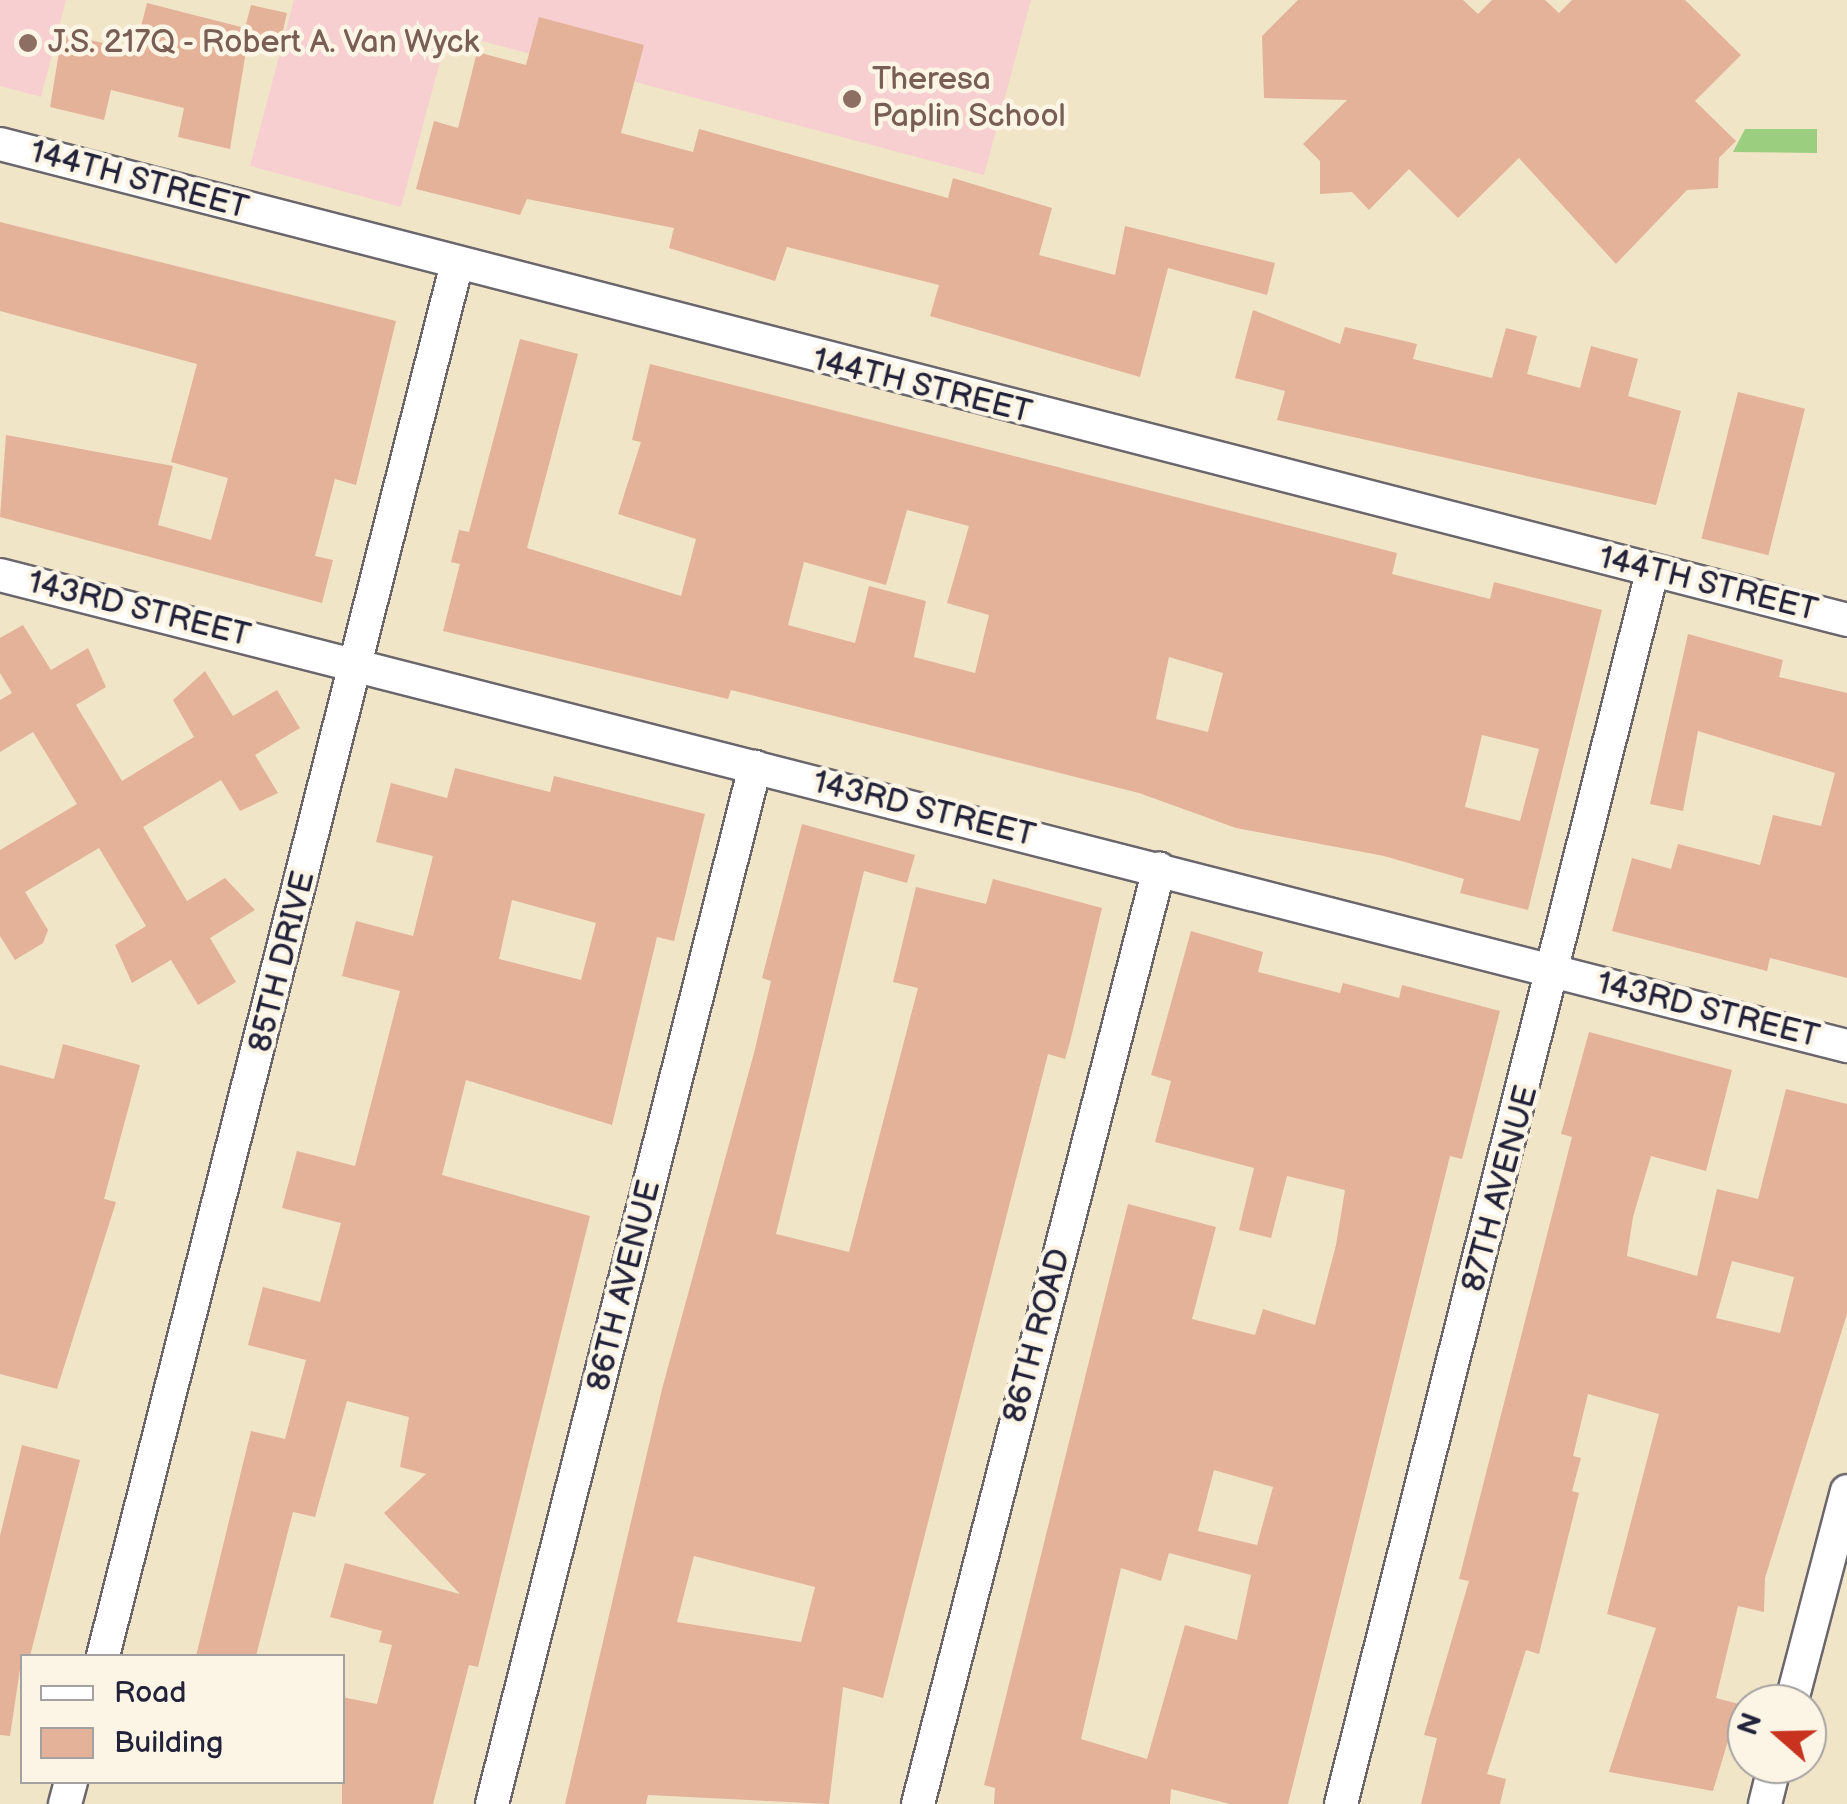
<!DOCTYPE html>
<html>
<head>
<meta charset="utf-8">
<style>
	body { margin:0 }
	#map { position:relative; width:1847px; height:1804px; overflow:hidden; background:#f1e5c7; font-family:"Balsamiq Sans",sans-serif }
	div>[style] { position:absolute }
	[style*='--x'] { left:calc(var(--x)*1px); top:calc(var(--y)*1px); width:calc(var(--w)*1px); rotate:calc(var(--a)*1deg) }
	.built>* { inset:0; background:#f7cfd0 }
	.green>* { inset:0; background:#9bce7e }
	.building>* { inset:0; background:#e4b298; transform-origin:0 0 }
	.roads { filter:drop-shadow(2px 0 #6a666c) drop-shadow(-2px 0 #6a666c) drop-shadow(0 2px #6a666c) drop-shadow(0 -2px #6a666c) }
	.street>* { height:32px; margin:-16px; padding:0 16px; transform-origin:16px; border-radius:16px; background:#fff }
	.dots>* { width:28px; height:28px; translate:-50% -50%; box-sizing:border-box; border:5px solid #fcf5e5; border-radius:50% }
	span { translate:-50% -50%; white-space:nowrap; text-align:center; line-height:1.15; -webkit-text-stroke:9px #fcf5e5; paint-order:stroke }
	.education-label { font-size:32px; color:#785e54 }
	.left { translate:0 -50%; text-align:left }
	.street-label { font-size:32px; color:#22223b }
	.legend { position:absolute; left:20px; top:1654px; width:325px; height:130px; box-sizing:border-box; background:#fcf5e5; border:2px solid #a5a1a1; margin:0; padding:12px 18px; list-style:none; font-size:30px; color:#22223b }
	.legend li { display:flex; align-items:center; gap:20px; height:50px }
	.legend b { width:50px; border:2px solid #a5a1a1 }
	.north { position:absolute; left:1727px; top:1684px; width:100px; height:100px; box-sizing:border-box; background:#fcf5e5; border:2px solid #a5a1a1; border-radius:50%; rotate:290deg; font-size:28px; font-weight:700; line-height:40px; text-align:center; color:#22223b }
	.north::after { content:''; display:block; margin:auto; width:35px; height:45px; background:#c8321e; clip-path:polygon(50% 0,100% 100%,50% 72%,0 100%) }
</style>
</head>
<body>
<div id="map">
	<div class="built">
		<div style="clip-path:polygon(0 0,66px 0,41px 97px,0 86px)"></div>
		<div style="clip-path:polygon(294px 0,1031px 0,984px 175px,448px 32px,401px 207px,250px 166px)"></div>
	</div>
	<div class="green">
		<div style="clip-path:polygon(1745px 129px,1817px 129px,1817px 153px,1733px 152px)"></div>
	</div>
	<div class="building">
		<div style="clip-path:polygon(1298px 0,1463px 0,1478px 14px,1492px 0,1545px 0,1559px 13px,1572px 0,1685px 0,1741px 55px,1695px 101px,1736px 141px,1719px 158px,1718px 188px,1687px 190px,1616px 264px,1519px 158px,1458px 218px,1409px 169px,1369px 210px,1352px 192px,1320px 194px,1320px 161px,1303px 144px,1347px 100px,1264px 98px,1262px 36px)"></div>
		<div style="clip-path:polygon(147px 3px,245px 28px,251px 5px,287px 13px,278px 52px,247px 45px,230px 149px,178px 137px,184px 108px,111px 90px,104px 120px,50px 107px,62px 34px,135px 50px)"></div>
		<div style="clip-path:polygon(539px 17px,644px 45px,621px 133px,693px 152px,699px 129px,948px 198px,953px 178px,1052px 208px,1039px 255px,1115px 275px,1125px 226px,1275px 263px,1267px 295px,1168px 268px,1140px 377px,930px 316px,939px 285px,787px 247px,775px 281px,669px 248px,674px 228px,527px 199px,520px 215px,416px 189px,434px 121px,458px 128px,477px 52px,526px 65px)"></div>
		<div style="clip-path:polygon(0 222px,396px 321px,356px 485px,335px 479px,315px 556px,333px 560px,322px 603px,0 517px,6px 435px,173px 466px,158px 525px,211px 540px,228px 478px,171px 462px,197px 364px,0 311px)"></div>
		<div style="clip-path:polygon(1253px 310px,1340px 344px,1345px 327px,1417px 344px,1413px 359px,1492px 378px,1506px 328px,1537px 336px,1527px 374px,1580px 388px,1591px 346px,1638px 359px,1628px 396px,1681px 411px,1656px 505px,1277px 420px,1285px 391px,1235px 378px)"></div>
		<div style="clip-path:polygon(evenodd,520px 339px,578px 354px,527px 548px,681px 596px,696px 539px,618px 514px,641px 442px,632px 440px,650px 364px,1397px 553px,1392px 574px,1490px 599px,1494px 582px,1602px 610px,1528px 910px,1460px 893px,1464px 879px,1384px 856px,1236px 828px,1139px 793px,731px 690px,728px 699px,443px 631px,460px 564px,451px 562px,459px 530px,469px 532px,520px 339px,907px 510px,969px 526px,947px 603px,989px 615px,975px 673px,914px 657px,926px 601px,869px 586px,855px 643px,788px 625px,804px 562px,886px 585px,907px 510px,520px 339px,1169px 657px,1223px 673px,1208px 732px,1156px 719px,1169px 657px,520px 339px,1482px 735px,1539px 749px,1520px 821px,1465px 807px,1482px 735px)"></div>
		<div style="left:1738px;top:392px;width:69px;height:151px;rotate:14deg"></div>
		<div style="clip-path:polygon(23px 625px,51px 670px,88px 648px,106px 687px,76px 705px,122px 781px,194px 737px,173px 700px,205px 671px,233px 716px,277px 690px,300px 728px,255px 755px,278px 793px,240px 811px,221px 780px,143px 827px,187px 901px,225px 878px,255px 910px,210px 938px,236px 982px,198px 1005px,171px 960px,132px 983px,115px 945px,146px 926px,99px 848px,25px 892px,48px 930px,43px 943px,15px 960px,0 936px,0 850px,77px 804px,33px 732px,0 752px,0 700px,12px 693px,0 673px,0 638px)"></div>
		<div style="clip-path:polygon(1688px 634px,1783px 660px,1779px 677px,1847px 693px,1847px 978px,1770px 958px,1767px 971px,1612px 931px,1632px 858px,1671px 869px,1678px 844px,1760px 865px,1773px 815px,1821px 826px,1835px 773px,1698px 731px,1683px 811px,1650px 804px)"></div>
		<div style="clip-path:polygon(evenodd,455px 768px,550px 792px,554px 776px,705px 814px,674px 941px,657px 937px,612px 1125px,466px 1080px,442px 1175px,590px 1216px,478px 1667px,469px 1665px,433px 1804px,342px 1804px,342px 1697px,377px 1704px,392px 1645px,379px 1642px,382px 1631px,330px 1617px,345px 1563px,460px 1594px,384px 1513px,426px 1474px,400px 1467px,409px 1417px,347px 1401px,315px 1517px,293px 1512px,256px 1656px,196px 1656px,251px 1431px,285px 1439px,306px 1360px,248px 1345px,263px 1287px,320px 1302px,341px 1223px,282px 1208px,297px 1151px,355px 1166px,400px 991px,342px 976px,356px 921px,413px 936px,433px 856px,376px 842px,391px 783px,447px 798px,455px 768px,512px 900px,596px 923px,581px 980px,499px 959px,512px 900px)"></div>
		<div style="clip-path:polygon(evenodd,802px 824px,915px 855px,907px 883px,864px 871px,776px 1234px,849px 1252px,918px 988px,893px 982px,916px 887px,986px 904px,993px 879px,1102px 908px,1070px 1042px,1065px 1059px,1048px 1054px,883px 1698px,843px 1687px,829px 1804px,648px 1795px,646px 1804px,565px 1804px,662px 1389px,754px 1053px,771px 981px,762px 978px,802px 824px,694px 1556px,815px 1587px,801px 1642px,677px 1622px,694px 1556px)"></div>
		<div style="clip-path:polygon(evenodd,1191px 931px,1263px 952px,1258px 972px,1340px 993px,1343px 983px,1399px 998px,1402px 985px,1500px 1011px,1462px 1159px,1450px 1156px,1288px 1804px,1230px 1804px,1171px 1789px,1170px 1804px,994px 1804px,995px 1788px,984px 1785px,1128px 1204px,1216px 1227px,1192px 1319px,1255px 1335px,1263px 1309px,1315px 1325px,1336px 1245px,1345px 1190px,1287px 1176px,1271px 1238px,1239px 1230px,1254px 1168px,1155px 1142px,1171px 1081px,1151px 1075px,1191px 931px,1214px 1470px,1273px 1487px,1257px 1545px,1198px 1531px,1214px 1470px,1191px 931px,1169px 1553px,1251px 1575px,1237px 1640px,1185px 1625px,1147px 1759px,1081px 1739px,1121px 1568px,1161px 1581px,1169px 1553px)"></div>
		<div style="clip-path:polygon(evenodd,1589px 1032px,1732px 1070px,1706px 1171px,1651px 1156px,1633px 1217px,1627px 1256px,1697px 1276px,1717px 1189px,1758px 1199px,1786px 1089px,1847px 1104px,1847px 1314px,1765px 1578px,1764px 1612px,1738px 1606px,1716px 1698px,1739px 1704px,1713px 1791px,1609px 1772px,1656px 1628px,1607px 1614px,1659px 1414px,1588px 1394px,1573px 1456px,1581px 1458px,1572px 1491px,1579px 1493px,1539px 1654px,1526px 1650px,1487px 1774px,1506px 1779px,1500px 1804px,1421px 1804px,1437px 1738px,1424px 1735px,1469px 1581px,1459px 1579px,1572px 1137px,1561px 1134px,1589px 1032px,1732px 1261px,1794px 1277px,1780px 1333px,1716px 1318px,1732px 1261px)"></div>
		<div style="clip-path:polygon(63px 1044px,140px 1065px,104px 1199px,116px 1202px,57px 1389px,0 1374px,0 1065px,54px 1079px)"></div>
		<div style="clip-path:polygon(22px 1445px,80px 1460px,30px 1656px,22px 1656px,10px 1736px,0 1735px,0 1536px)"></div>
	</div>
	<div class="roads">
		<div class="street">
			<div style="--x:0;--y:144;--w:1907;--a:14.45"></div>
			<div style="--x:0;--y:575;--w:1906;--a:14.31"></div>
			<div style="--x:103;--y:1656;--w:1433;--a:-75.74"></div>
			<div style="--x:1791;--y:1704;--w:220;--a:-75.3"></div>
			<div style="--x:65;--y:1804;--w:23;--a:-75"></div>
			<div style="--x:492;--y:1804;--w:1070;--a:-75.77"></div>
			<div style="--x:918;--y:1804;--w:966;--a:-75.55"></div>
			<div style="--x:1341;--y:1804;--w:1271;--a:-75.83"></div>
			<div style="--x:1765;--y:1804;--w:41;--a:-76"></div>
		</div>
	</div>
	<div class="dots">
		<div style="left:28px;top:43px;background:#8d6e63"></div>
		<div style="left:852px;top:99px;background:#8d6e63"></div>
	</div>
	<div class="education-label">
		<span class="left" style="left:48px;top:43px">J.S. 217Q - Robert A. Van Wyck</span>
		<span class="left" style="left:872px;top:99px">Theresa<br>Paplin School</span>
	</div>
	<div class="street-label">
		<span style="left:139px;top:181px;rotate:15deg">144TH STREET</span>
		<span style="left:922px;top:387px;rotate:14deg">144TH STREET</span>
		<span style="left:1708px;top:585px;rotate:14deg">144TH STREET</span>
		<span style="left:139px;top:610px;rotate:14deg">143RD STREET</span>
		<span style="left:924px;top:810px;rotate:14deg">143RD STREET</span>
		<span style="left:283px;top:962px;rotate:-76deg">85TH DRIVE</span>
		<span style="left:1708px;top:1011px;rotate:14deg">143RD STREET</span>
		<span style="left:1501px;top:1189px;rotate:-75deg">87TH AVENUE</span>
		<span style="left:625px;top:1286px;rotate:-76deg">86TH AVENUE</span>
		<span style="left:1038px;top:1336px;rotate:-75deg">86TH ROAD</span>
	</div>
	<ul class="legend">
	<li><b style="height:12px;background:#fff"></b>Road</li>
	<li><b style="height:28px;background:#e4b298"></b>Building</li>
	</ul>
	<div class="north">N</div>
</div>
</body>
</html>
